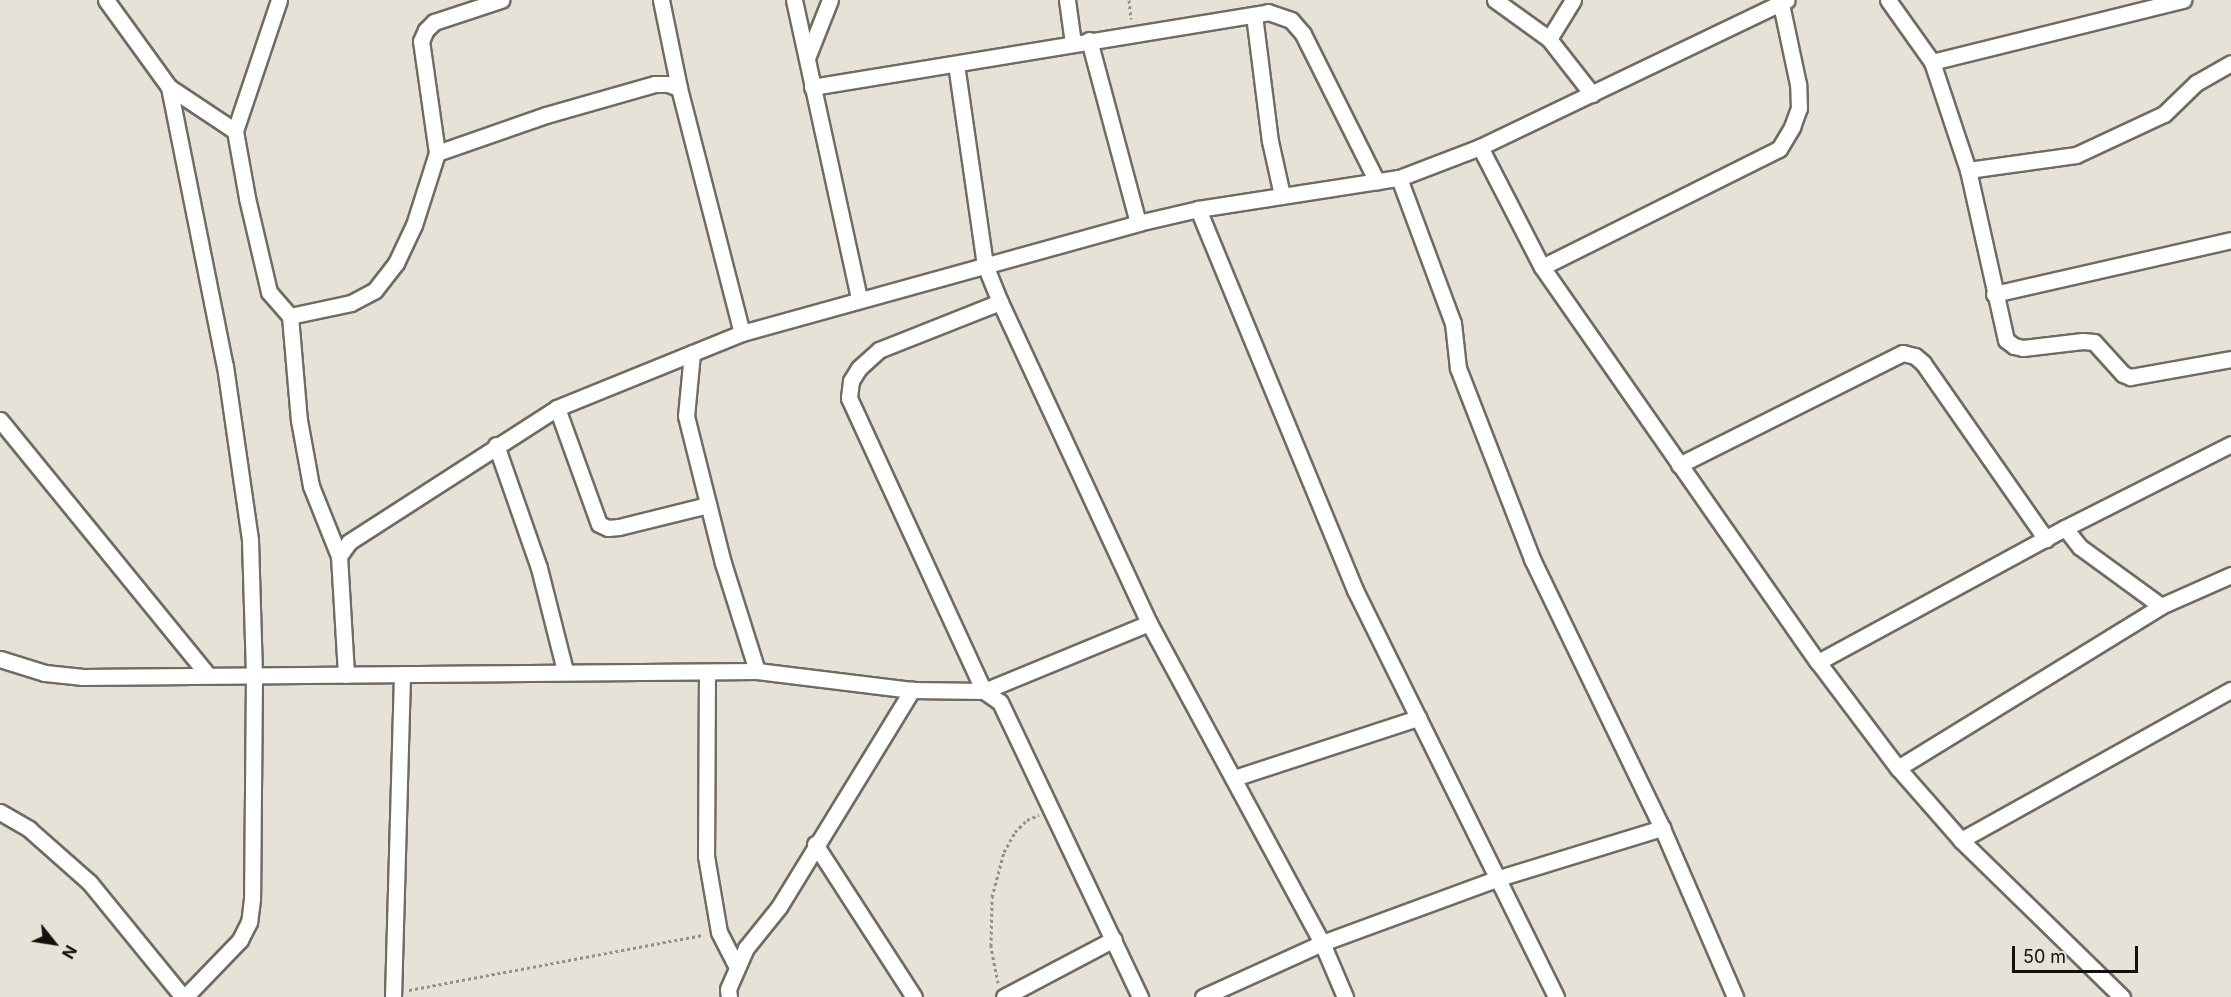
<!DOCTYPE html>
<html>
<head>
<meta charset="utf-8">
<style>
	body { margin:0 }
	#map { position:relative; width:2231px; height:997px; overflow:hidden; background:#e7e2d7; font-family:Inter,sans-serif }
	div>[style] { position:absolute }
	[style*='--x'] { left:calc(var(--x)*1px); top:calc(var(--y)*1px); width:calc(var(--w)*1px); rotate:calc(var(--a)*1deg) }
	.path>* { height:3px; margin-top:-1.5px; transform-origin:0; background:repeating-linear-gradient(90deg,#949088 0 3px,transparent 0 6px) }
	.roads { filter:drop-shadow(2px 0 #706c62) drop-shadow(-2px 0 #706c62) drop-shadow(0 2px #706c62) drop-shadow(0 -2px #706c62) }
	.street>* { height:15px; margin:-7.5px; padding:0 7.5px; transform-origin:7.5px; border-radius:7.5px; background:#fff }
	span { translate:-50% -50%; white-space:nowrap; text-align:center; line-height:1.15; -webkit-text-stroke:6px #e7e2d7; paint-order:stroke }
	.north { position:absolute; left:24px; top:913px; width:60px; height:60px; -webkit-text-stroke:4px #e7e2d7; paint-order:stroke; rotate:120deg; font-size:16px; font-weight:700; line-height:24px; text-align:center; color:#13110d }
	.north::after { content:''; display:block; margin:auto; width:21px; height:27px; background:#13110d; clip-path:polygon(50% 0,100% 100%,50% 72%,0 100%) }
	.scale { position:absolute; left:2012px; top:946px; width:126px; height:27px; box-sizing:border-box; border:3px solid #13110d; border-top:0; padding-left:8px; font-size:18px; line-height:21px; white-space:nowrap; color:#13110d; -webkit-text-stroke:4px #e7e2d7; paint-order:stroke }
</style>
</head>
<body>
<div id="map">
	<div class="path">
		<div style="--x:1129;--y:0;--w:19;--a:84"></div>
		<div style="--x:998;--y:983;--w:38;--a:-101"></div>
		<div style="--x:991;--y:946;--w:49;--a:-88.8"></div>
		<div style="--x:992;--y:897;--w:47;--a:-75.1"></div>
		<div style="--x:1004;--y:852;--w:23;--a:-61"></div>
		<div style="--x:1015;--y:832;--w:17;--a:-45"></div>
		<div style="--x:1027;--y:820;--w:13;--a:-23"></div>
		<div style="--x:409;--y:990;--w:299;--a:-10.6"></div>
	</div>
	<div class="roads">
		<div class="street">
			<div style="--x:106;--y:0;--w:107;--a:54.1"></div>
			<div style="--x:169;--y:87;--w:79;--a:33.7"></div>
			<div style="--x:279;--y:0;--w:138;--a:108.6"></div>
			<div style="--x:235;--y:131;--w:68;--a:79.8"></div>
			<div style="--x:247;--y:198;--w:97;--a:76.8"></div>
			<div style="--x:269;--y:292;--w:32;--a:49"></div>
			<div style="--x:290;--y:316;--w:104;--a:85.1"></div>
			<div style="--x:299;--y:420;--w:67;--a:79.7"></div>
			<div style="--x:311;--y:486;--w:75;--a:68.2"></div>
			<div style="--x:339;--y:556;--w:119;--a:86.6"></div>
			<div style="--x:661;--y:0;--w:90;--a:78.4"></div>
			<div style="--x:679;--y:88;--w:253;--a:75.6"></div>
			<div style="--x:794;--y:0;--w:305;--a:77.7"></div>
			<div style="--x:1067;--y:0;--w:43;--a:82.1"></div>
			<div style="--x:1495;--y:0;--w:67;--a:35.8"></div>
			<div style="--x:1549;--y:39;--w:70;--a:52"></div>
			<div style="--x:1888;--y:0;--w:76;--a:54.6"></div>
			<div style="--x:1932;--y:62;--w:114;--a:71.6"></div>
			<div style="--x:1968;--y:170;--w:174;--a:77.4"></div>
			<div style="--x:2006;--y:340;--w:10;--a:37"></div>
			<div style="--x:2014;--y:346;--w:9;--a:13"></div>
			<div style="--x:2023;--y:348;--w:60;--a:-6.7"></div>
			<div style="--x:2083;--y:341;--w:11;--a:5"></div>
			<div style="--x:2094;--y:342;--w:43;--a:47.8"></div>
			<div style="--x:2123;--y:374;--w:8;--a:23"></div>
			<div style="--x:2130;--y:377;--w:103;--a:-10.1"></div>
			<div style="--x:1254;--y:15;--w:127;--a:82.8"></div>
			<div style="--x:1270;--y:141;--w:55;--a:77.5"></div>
			<div style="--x:1549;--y:39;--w:46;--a:-58.4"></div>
			<div style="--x:1089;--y:40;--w:189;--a:75"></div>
			<div style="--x:807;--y:58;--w:62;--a:-68.4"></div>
			<div style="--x:1932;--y:62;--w:259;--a:-13.9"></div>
			<div style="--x:956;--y:64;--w:203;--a:81.8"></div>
			<div style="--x:985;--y:265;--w:40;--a:68"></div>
			<div style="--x:1000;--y:302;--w:354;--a:65.1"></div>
			<div style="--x:1149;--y:623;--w:364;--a:61.6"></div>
			<div style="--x:1322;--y:943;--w:59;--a:66.9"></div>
			<div style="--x:169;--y:87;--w:285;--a:78.7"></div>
			<div style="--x:225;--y:366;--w:176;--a:81.8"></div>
			<div style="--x:250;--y:540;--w:137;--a:88.3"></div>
			<div style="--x:254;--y:677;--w:222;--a:90.5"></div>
			<div style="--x:252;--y:899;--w:23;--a:97"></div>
			<div style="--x:249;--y:922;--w:20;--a:117"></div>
			<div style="--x:240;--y:940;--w:79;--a:134"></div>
			<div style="--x:812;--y:87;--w:462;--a:-9.3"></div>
			<div style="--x:1268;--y:12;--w:24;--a:19"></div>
			<div style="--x:1291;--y:20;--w:18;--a:49"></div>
			<div style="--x:1303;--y:34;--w:165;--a:63.4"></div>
			<div style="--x:1480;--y:147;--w:135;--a:62.7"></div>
			<div style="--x:1542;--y:267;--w:482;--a:55.1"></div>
			<div style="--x:1818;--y:662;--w:133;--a:53"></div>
			<div style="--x:1898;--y:768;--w:96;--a:48.8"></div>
			<div style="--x:1961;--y:840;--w:225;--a:44.3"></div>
			<div style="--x:437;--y:153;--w:115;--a:-19.2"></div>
			<div style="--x:546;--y:115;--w:113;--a:-15.9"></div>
			<div style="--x:655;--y:84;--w:13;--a:0"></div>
			<div style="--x:668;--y:84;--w:12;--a:20"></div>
			<div style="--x:1968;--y:170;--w:109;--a:-7.9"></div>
			<div style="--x:2076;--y:155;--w:97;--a:-25"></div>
			<div style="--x:2164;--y:114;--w:45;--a:-44.1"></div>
			<div style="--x:2196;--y:83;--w:40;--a:-29.7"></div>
			<div style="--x:1399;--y:178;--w:155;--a:69.6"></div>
			<div style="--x:1453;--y:323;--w:45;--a:83.7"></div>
			<div style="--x:1458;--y:368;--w:205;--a:68.8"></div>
			<div style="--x:1532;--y:559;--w:299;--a:64.2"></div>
			<div style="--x:1662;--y:828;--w:184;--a:66.6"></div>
			<div style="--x:1198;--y:209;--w:412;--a:67.6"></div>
			<div style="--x:1355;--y:590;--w:454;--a:63.7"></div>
			<div style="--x:1542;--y:267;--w:265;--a:-26.5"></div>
			<div style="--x:1779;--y:149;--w:26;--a:-59"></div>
			<div style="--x:1792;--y:127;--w:20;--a:-70"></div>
			<div style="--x:1799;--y:108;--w:24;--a:-92"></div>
			<div style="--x:1798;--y:84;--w:82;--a:-102"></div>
			<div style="--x:1994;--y:294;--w:243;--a:-12.8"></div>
			<div style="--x:1000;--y:302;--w:130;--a:158.4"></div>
			<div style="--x:879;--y:350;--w:27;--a:138"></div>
			<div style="--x:859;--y:368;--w:15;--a:122"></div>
			<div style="--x:851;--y:381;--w:17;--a:97"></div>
			<div style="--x:849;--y:398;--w:323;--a:65.3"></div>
			<div style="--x:984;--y:691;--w:19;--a:35"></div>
			<div style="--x:1000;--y:702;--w:327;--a:64.6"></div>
			<div style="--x:290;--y:316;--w:62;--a:-12"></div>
			<div style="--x:351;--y:303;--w:27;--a:-28"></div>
			<div style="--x:375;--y:290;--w:34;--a:-52"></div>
			<div style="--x:396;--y:263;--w:42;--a:-64.7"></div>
			<div style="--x:414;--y:225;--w:76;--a:-72.3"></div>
			<div style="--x:437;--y:153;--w:113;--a:-98.1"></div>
			<div style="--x:421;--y:41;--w:12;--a:-66"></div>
			<div style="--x:426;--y:30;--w:11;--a:-45"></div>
			<div style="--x:434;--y:22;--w:71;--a:-18.2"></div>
			<div style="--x:692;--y:353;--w:63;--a:95.4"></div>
			<div style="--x:686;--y:416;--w:152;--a:75.9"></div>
			<div style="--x:723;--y:563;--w:113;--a:72.5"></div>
			<div style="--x:557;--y:408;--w:123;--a:70.1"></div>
			<div style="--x:599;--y:524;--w:10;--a:24"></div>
			<div style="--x:608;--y:528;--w:11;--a:-5"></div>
			<div style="--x:619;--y:527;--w:92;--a:-13.9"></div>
			<div style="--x:0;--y:420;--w:328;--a:50.8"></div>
			<div style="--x:496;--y:445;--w:130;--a:70.7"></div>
			<div style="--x:539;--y:568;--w:106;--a:75.8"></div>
			<div style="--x:1679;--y:465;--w:250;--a:-26.6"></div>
			<div style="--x:1903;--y:353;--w:12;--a:14"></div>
			<div style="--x:1915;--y:356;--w:11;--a:41"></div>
			<div style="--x:1923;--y:363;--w:215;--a:55.1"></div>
			<div style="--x:2065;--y:528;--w:24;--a:52"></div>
			<div style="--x:2080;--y:547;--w:100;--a:36.1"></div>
			<div style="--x:339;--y:556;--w:17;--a:-54"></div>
			<div style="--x:349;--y:542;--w:247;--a:-32.8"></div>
			<div style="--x:557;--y:408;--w:200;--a:-22.1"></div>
			<div style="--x:742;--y:333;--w:411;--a:-15.5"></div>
			<div style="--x:1138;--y:223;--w:62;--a:-13.1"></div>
			<div style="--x:1198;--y:209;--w:203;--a:-8.8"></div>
			<div style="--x:1399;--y:178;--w:87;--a:-20.9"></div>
			<div style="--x:1480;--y:147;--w:340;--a:-25.6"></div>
			<div style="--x:0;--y:659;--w:47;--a:17.3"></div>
			<div style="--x:45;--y:673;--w:36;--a:6"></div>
			<div style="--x:81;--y:677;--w:676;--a:-0.51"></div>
			<div style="--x:757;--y:671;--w:156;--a:7"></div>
			<div style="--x:912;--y:690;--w:72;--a:0.8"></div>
			<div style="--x:984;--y:691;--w:178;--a:-22.4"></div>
			<div style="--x:1818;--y:662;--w:281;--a:-28.5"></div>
			<div style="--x:2065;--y:528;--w:186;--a:-26.8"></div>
			<div style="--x:707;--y:672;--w:184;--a:90.3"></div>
			<div style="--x:706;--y:856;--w:77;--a:80.3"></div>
			<div style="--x:719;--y:932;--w:39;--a:63"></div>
			<div style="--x:1898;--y:768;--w:309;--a:-31.6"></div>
			<div style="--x:2161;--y:606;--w:77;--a:-23.9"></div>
			<div style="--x:1234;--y:778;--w:194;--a:-18.1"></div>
			<div style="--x:0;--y:812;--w:34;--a:30"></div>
			<div style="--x:29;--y:829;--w:81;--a:41.5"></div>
			<div style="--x:90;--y:883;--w:147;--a:50.8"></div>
			<div style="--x:1961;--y:840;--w:309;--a:-29.1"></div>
			<div style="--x:815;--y:844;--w:182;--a:57.1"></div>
			<div style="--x:393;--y:997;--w:323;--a:-88.4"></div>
			<div style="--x:729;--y:997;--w:8;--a:-97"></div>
			<div style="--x:728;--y:989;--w:45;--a:-66.3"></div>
			<div style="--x:746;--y:948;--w:53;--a:-51.2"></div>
			<div style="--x:779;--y:907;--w:255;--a:-58.5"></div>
			<div style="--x:1004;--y:997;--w:124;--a:-27.8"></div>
			<div style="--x:1203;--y:997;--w:131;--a:-24.4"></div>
			<div style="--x:1322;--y:943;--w:185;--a:-20.2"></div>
			<div style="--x:1496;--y:879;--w:174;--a:-17.1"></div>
		</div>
	</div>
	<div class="north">N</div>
	<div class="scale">50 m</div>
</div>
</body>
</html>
